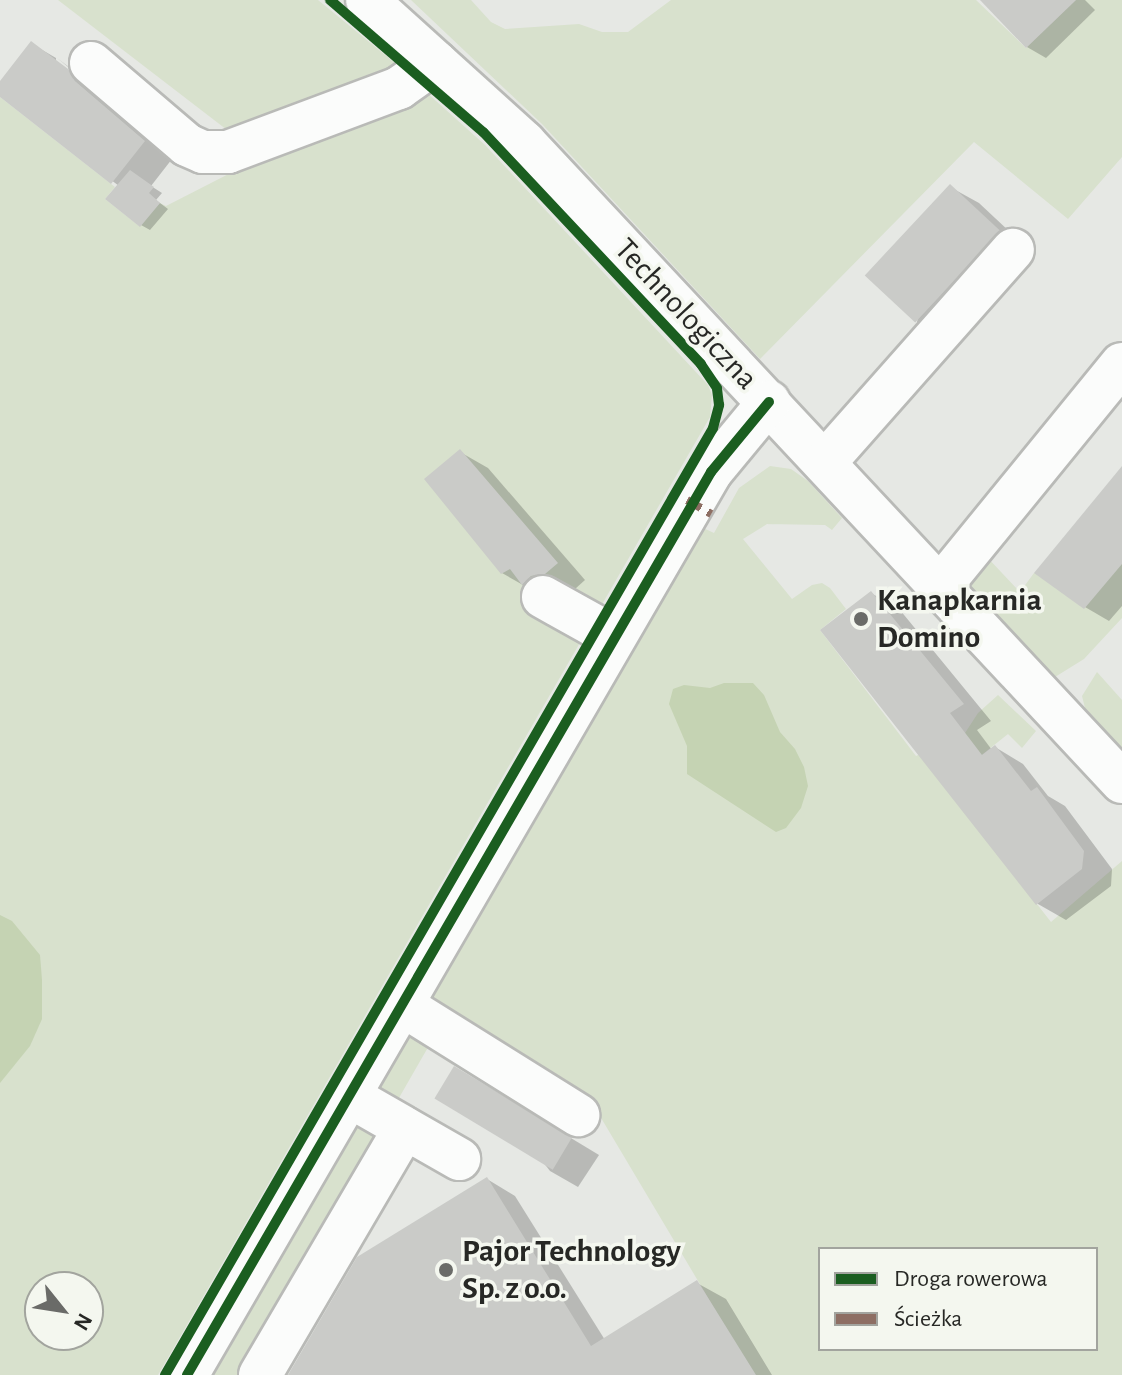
<!DOCTYPE html>
<html>
<head>
<meta charset="utf-8">
<style>
	body { margin:0 }
	#map { position:relative; width:1122px; height:1375px; overflow:hidden; background:#e6e8e4; font-family:"Alegreya Sans",sans-serif }
	div>[style] { position:absolute }
	[style*='--x'] { left:calc(var(--x)*1px); top:calc(var(--y)*1px); width:calc(var(--w)*1px); rotate:calc(var(--a)*1deg) }
	.green>* { inset:0; background:#d8e1cd }
	.forest>* { inset:0; background:#c5d3b3 }
	.shadow>* { inset:0; background:#0003 }
	.building>* { inset:0; background:#cacbc8; transform-origin:0 0 }
	.roads { filter:drop-shadow(2px 0 #b9bab7) drop-shadow(-2px 0 #b9bab7) drop-shadow(0 2px #b9bab7) drop-shadow(0 -2px #b9bab7) }
	.minor>* { height:42px; margin:-21px; padding:0 21px; transform-origin:21px; border-radius:21px; background:#fbfcfb }
	.quiet>* { height:8px; margin-top:-4px; transform-origin:0; background:repeating-linear-gradient(90deg,#8d6e63 0 16px,transparent 0 24px) }
	.cycleway>* { height:10px; margin:-5px; padding:0 5px; transform-origin:5px; border-radius:5px; background:#1b5e20 }
	.dots>* { width:22px; height:22px; translate:-50% -50%; box-sizing:border-box; border:4px solid #f4f7ef; border-radius:50% }
	span { translate:-50% -50%; white-space:nowrap; text-align:center; line-height:1.15; -webkit-text-stroke:7px #f4f7ef; paint-order:stroke }
	.street-label { font-size:32px; color:#272825 }
	.poi-label { font-size:32px; color:#272825; font-weight:700 }
	.left { translate:0 -50%; text-align:left }
	.legend { position:absolute; left:818px; top:1247px; width:280px; height:104px; box-sizing:border-box; background:#f4f7ef; border:2px solid #a2a49e; margin:0; padding:10px 14px; list-style:none; font-size:24px; color:#272825 }
	.legend li { display:flex; align-items:center; gap:16px; height:40px }
	.legend b { width:40px; border:2px solid #a2a49e }
	.north { position:absolute; left:24px; top:1271px; width:80px; height:80px; box-sizing:border-box; background:#f4f7ef; border:2px solid #a2a49e; border-radius:50%; rotate:120deg; font-size:22px; font-weight:700; line-height:32px; text-align:center; color:#272825 }
	.north::after { content:''; display:block; margin:auto; width:28px; height:36px; background:#6a6b68; clip-path:polygon(50% 0,100% 100%,50% 72%,0 100%) }
</style>
</head>
<body>
<div id="map">
	<div class="green">
		<div style="clip-path:polygon(58px 0,318px 0,401px 68px,231px 133px)"></div>
		<div style="clip-path:polygon(411px 0,471px 0,491px 22px,505px 29px,579px 24px,602px 32px,628px 32px,671px 0,976px 0,1026px 48px,1076px 0,1122px 0,1122px 157px,1068px 219px,974px 142px,760px 359px,542px 124px)"></div>
		<div style="clip-path:polygon(evenodd,426px 92px,485px 145px,708px 385px,712px 395px,710px 417px,158px 1375px,0 1375px,0 97px,115px 187px,105px 199px,139px 226px,160px 203px,166px 206px,268px 154px,426px 92px,40px 1287px,88px 1287px,88px 1335px,40px 1335px,40px 1287px)"></div>
		<div style="clip-path:polygon(evenodd,770px 466px,791px 469px,808px 481px,842px 518px,832px 530px,825px 525px,767px 524px,743px 539px,792px 599px,812px 585px,822px 583px,830px 588px,846px 609px,820px 630px,916px 756px,965px 733px,978px 713px,998px 695px,1036px 731px,1022px 748px,1008px 734px,944px 785px,1051px 922px,1122px 861px,1122px 1375px,754px 1375px,588px 1096px,450px 1009px,240px 1375px,212px 1375px,701px 527px,714px 533px,739px 488px,770px 466px,820px 1249px,1096px 1249px,1096px 1349px,820px 1349px,820px 1249px)"></div>
		<div style="clip-path:polygon(986px 556px,1020px 592px,1034px 573px,1122px 564px,1122px 618px,1084px 659px,1055px 677px,964px 580px)"></div>
		<div style="clip-path:polygon(1097px 672px,1122px 700px,1122px 749px,1085px 708px,1082px 696px)"></div>
	</div>
	<div class="forest">
		<div style="clip-path:polygon(724px 683px,753px 683px,764px 695px,780px 732px,795px 749px,804px 767px,808px 786px,801px 808px,786px 828px,776px 832px,687px 774px,687px 746px,669px 704px,673px 689px,684px 685px,710px 688px)"></div>
		<div style="clip-path:polygon(0 915px,12px 921px,40px 955px,42px 980px,42px 1019px,30px 1046px,0 1083px)"></div>
	</div>
	<div class="shadow">
		<div style="clip-path:polygon(983px 0,1085px 0,1095px 10px,1046px 58px,1027px 47px)"></div>
		<div style="clip-path:polygon(32px 44px,56px 58px,56px 63px,75px 77px,77px 74px,57px 58px,97px 88px,172px 159px,151px 186px,162px 193px,156px 200px,168px 209px,150px 230px,141px 225px,119px 186px,0 95px,0 84px)"></div>
		<div style="clip-path:polygon(950px 187px,979px 203px,1027px 248px,946px 338px,917px 322px)"></div>
		<div style="clip-path:polygon(460px 452px,488px 468px,585px 580px,575px 589px,560px 592px,530px 589px,502px 573px)"></div>
		<div style="clip-path:polygon(1122px 469px,1122px 606px,1109px 621px,1085px 607px)"></div>
		<div style="clip-path:polygon(871px 593px,900px 610px,991px 721px,977px 730px,992px 750px,995px 747px,1023px 764px,1048px 796px,1065px 806px,1112px 869px,1111px 886px,1066px 920px,1038px 904px,823px 630px)"></div>
		<div style="clip-path:polygon(483px 1085px,599px 1155px,578px 1187px,550px 1171px)"></div>
		<div style="clip-path:polygon(487px 1179px,515px 1196px,605px 1340px,697px 1283px,726px 1299px,772px 1375px,291px 1375px)"></div>
	</div>
	<div class="building">
		<div style="clip-path:polygon(980px 0,1076px 0,1026px 48px)"></div>
		<div style="clip-path:polygon(31px 41px,68px 69px,75px 81px,145px 141px,111px 184px,0 97px,0 81px)"></div>
		<div style="clip-path:polygon(130px 170px,154px 187px,149px 193px,160px 203px,140px 227px,105px 199px)"></div>
		<div style="left:950px;top:184px;width:69px;height:125px;rotate:43deg"></div>
		<div style="clip-path:polygon(460px 449px,558px 563px,545px 574px,531px 576px,522px 585px,510px 569px,501px 574px,424px 479px)"></div>
		<div style="clip-path:polygon(1122px 466px,1122px 564px,1084px 609px,1034px 573px)"></div>
		<div style="clip-path:polygon(871px 591px,964px 704px,950px 713px,982px 755px,995px 745px,1031px 791px,1037px 787px,1084px 851px,1082px 869px,1036px 905px,820px 630px)"></div>
		<div style="left:454px;top:1066px;width:138px;height:38px;rotate:31deg"></div>
		<div style="clip-path:polygon(487px 1177px,591px 1346px,697px 1280px,756px 1375px,288px 1375px,357px 1257px)"></div>
	</div>
	<div class="roads">
		<div class="minor">
			<div style="--x:367;--y:0;--w:212;--a:42.1"></div>
			<div style="--x:524;--y:142;--w:876;--a:46.94"></div>
			<div style="--x:91;--y:63;--w:126;--a:40.5"></div>
			<div style="--x:187;--y:145;--w:17;--a:24"></div>
			<div style="--x:203;--y:152;--w:25;--a:0"></div>
			<div style="--x:228;--y:152;--w:183;--a:-20.5"></div>
			<div style="--x:399;--y:88;--w:45;--a:-35.1"></div>
			<div style="--x:826;--y:461;--w:282;--a:-48.5"></div>
			<div style="--x:939;--y:588;--w:289;--a:-50.8"></div>
			<div style="--x:543;--y:597;--w:82;--a:29.1"></div>
			<div style="--x:402;--y:1005;--w:208;--a:32"></div>
			<div style="--x:349;--y:1096;--w:127;--a:29.8"></div>
			<div style="--x:187;--y:1375;--w:1044;--a:-59.87"></div>
			<div style="--x:711;--y:472;--w:91;--a:-50.4"></div>
			<div style="--x:260;--y:1375;--w:286;--a:-59.6"></div>
		</div>
	</div>
	<div class="quiet">
		<div style="--x:687;--y:500;--w:28;--a:30"></div>
	</div>
	<div class="cycleway">
		<div style="--x:165;--y:1375;--w:1094;--a:-59.94"></div>
		<div style="--x:713;--y:428;--w:24;--a:-75"></div>
		<div style="--x:719;--y:405;--w:17;--a:-97"></div>
		<div style="--x:717;--y:388;--w:29;--a:-124"></div>
		<div style="--x:701;--y:364;--w:318;--a:-133.2"></div>
		<div style="--x:483;--y:132;--w:202;--a:-139.2"></div>
		<div style="--x:187;--y:1375;--w:1044;--a:-59.87"></div>
		<div style="--x:711;--y:472;--w:91;--a:-50.4"></div>
	</div>
	<div class="dots">
		<div style="left:861px;top:619px;background:#6a6b68"></div>
		<div style="left:446px;top:1270px;background:#6a6b68"></div>
	</div>
	<div class="street-label">
		<span style="left:686px;top:314px;rotate:47deg">Technologiczna</span>
	</div>
	<div class="poi-label">
		<span class="left" style="left:877px;top:619px">Kanapkarnia<br>Domino</span>
		<span class="left" style="left:462px;top:1270px">Pajor Technology<br>Sp. z o.o.</span>
	</div>
	<ul class="legend">
	<li><b style="height:10px;background:#1b5e20"></b>Droga rowerowa</li>
	<li><b style="height:10px;background:#8d6e63"></b>Ścieżka</li>
	</ul>
	<div class="north">N</div>
</div>
</body>
</html>
